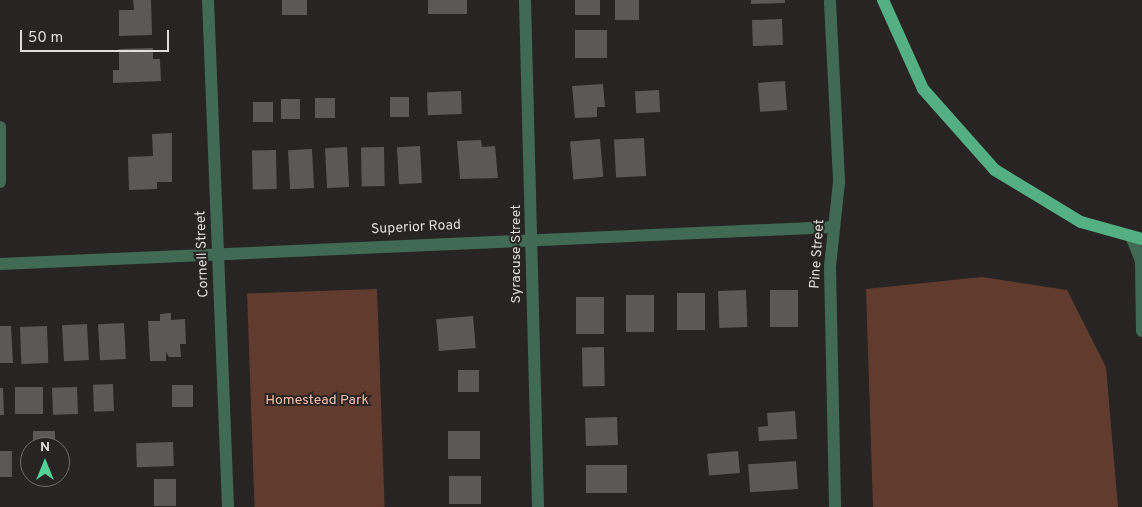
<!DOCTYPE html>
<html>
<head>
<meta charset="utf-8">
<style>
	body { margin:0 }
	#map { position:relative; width:1142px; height:507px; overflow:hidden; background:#272423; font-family:Overpass,sans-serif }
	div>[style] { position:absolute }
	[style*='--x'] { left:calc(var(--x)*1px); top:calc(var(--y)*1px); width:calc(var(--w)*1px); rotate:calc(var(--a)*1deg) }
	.green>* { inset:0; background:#623b2f; transform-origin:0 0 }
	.building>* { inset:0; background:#5c5857; transform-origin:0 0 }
	.minor>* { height:12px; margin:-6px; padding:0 6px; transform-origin:6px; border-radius:6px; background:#416a55 }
	.major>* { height:12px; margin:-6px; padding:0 6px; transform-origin:6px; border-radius:6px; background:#54b083 }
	span { translate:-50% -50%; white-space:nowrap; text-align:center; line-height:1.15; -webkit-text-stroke:4px #272423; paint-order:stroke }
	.street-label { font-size:14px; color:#dfdddd }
	.park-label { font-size:14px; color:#febda9 }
	.north { position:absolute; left:20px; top:437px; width:50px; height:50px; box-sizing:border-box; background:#272423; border:1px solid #716e6d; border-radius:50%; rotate:0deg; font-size:14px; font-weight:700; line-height:20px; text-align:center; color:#dfdddd }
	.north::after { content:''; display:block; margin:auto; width:18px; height:22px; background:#51d398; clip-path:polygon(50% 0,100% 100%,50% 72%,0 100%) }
	.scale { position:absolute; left:20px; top:30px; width:149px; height:22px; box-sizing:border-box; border:2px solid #dfdddd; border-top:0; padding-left:6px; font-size:15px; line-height:18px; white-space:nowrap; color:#dfdddd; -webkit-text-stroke:4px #272423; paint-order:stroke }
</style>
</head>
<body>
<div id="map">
	<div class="green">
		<div style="clip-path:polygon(982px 277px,1067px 290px,1106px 367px,1118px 507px,873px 507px,866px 289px)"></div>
		<div style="left:377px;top:289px;width:218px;height:130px;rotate:88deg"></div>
	</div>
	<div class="building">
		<div style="clip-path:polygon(133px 0,151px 0,152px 35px,119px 36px,119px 10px,134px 10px)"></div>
		<div style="left:282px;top:0;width:25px;height:15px"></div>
		<div style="left:428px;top:0;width:39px;height:14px"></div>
		<div style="left:575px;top:0;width:25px;height:15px"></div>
		<div style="left:615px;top:0;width:24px;height:20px"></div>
		<div style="clip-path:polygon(751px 0,785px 0,785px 3px,751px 4px)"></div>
		<div style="left:782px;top:19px;width:26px;height:30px;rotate:88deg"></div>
		<div style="left:575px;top:30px;width:32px;height:28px"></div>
		<div style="clip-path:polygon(153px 48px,153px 59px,160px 59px,161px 81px,113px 83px,113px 70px,119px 70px,119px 49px)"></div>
		<div style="left:785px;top:81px;width:29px;height:27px;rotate:86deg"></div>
		<div style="clip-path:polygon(603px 84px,605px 107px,597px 107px,597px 117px,575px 118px,572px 86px)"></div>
		<div style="left:659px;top:90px;width:22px;height:24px;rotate:87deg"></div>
		<div style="left:461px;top:91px;width:23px;height:34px;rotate:88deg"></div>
		<div style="left:390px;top:97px;width:19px;height:20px"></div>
		<div style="left:315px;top:98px;width:20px;height:20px"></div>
		<div style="left:281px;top:99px;width:19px;height:20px"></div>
		<div style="left:253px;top:102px;width:20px;height:20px"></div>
		<div style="clip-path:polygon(172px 133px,172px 182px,157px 182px,157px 189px,129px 190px,128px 157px,153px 156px,152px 134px)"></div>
		<div style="left:644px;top:138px;width:38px;height:30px;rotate:87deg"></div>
		<div style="left:600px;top:139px;width:38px;height:30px;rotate:85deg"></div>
		<div style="clip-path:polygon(481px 140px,482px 147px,495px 146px,498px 178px,460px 179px,457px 141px)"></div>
		<div style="left:420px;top:146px;width:37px;height:23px;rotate:87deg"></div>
		<div style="left:347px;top:147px;width:40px;height:22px;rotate:87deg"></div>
		<div style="left:384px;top:147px;width:39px;height:23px;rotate:89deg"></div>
		<div style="left:312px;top:149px;width:39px;height:24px;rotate:87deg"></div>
		<div style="left:276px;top:150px;width:39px;height:24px;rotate:89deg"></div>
		<div style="left:746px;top:290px;width:37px;height:28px;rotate:88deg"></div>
		<div style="left:770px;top:290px;width:28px;height:37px"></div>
		<div style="left:677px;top:293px;width:28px;height:37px"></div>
		<div style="left:626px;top:295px;width:28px;height:37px"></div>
		<div style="left:604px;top:297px;width:37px;height:28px;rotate:90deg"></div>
		<div style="clip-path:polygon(171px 313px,171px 320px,185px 319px,186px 344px,180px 344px,181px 357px,169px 357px,166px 352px,166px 361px,150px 361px,148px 321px,160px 321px,160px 314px)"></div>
		<div style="left:473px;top:316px;width:32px;height:37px;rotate:85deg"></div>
		<div style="left:124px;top:323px;width:36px;height:26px;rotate:87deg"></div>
		<div style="left:87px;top:324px;width:36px;height:25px;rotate:87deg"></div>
		<div style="clip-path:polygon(0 326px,11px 326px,13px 363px,0 363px)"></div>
		<div style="left:47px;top:326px;width:37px;height:27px;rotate:88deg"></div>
		<div style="left:604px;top:347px;width:39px;height:22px;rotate:89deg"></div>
		<div style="left:458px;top:370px;width:21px;height:22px"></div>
		<div style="left:113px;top:384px;width:27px;height:20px;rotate:88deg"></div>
		<div style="left:193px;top:385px;width:22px;height:21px;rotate:90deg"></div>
		<div style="left:43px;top:387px;width:27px;height:28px;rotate:90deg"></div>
		<div style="left:77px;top:387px;width:27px;height:25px;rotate:88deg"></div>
		<div style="clip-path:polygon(0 388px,3px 388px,4px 415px,0 415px)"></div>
		<div style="clip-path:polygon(795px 411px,797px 439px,759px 441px,758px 427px,768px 426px,767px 413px)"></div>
		<div style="left:617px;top:417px;width:28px;height:32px;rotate:88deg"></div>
		<div style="left:33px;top:431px;width:22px;height:16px"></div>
		<div style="left:448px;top:431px;width:32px;height:28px"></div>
		<div style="left:173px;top:442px;width:24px;height:37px;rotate:88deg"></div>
		<div style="left:0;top:451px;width:12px;height:26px"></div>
		<div style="left:738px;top:451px;width:22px;height:31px;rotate:85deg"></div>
		<div style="left:796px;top:461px;width:28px;height:48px;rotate:86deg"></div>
		<div style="left:627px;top:465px;width:28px;height:41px;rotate:90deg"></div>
		<div style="left:481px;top:476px;width:28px;height:32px;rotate:90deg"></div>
		<div style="left:176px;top:479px;width:27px;height:22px;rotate:90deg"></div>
	</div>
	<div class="minor">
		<div style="--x:208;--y:0;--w:507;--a:87.74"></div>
		<div style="--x:525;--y:0;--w:507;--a:88.53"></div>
		<div style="--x:830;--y:2;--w:180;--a:87.1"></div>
		<div style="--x:839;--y:182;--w:84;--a:96.1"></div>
		<div style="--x:830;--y:266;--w:241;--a:88.8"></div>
		<div style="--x:0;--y:127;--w:55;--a:90"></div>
		<div style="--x:1131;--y:236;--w:27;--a:68"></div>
		<div style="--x:1141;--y:261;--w:70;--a:89.2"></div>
		<div style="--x:0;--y:264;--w:835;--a:-2.54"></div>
	</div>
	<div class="major">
		<div style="--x:883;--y:0;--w:98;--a:65.8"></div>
		<div style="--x:923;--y:89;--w:108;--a:48.4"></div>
		<div style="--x:995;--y:170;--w:100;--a:31.2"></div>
		<div style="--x:1081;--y:222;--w:63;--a:15.6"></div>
	</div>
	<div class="street-label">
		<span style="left:416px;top:228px;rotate:-3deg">Superior Road</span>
		<span style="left:203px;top:254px;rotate:-92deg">Cornell Street</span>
		<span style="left:517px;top:254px;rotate:-90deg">Syracuse Street</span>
		<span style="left:818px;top:254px;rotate:-86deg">Pine Street</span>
	</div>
	<div class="park-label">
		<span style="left:317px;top:401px">Homestead Park</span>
	</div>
	<div class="north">N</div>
	<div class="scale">50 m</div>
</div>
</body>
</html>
